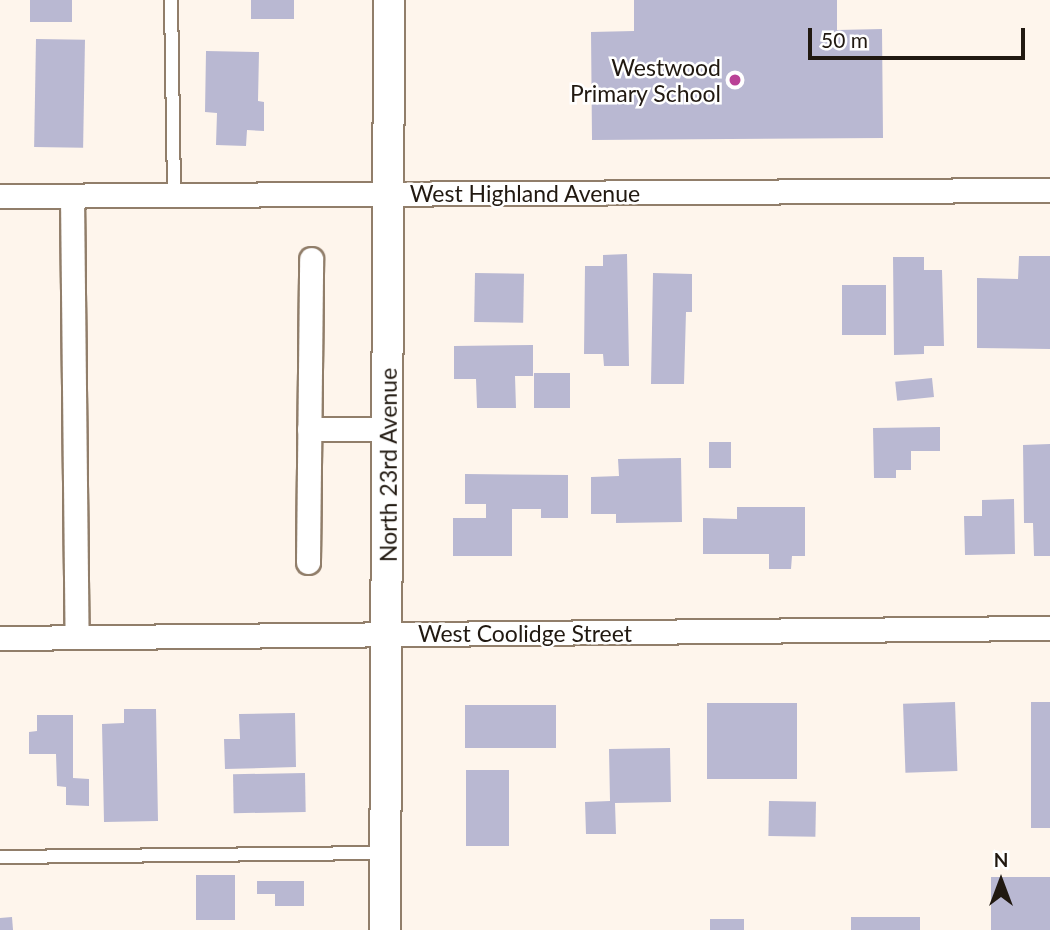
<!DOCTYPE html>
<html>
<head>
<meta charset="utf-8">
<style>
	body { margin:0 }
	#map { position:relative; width:1050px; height:930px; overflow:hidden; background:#fef5ec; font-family:Lato,sans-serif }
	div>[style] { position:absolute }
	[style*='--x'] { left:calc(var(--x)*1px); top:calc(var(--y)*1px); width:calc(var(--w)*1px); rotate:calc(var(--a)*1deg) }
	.building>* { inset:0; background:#b9b8d2; transform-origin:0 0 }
	.roads { filter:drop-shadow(2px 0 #917e6a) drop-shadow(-2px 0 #917e6a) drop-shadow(0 2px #917e6a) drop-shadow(0 -2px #917e6a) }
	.service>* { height:12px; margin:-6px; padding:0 6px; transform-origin:6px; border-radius:6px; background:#fff }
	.minor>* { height:23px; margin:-11.5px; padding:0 11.5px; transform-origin:11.5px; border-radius:11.5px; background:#fff }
	.tertiary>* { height:30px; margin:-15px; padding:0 15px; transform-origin:15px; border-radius:15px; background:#fff }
	.dots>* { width:19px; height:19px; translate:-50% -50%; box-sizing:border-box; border:4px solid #fff; border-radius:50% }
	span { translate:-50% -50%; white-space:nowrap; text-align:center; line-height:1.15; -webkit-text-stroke:5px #fff; paint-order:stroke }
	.poi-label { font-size:23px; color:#211911 }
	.right { translate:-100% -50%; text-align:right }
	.street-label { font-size:23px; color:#211911 }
	.north { position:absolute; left:966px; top:846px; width:70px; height:70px; -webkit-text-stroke:5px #fff; paint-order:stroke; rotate:0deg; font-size:19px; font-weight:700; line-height:28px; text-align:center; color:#211911 }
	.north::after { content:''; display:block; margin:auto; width:24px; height:32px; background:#211911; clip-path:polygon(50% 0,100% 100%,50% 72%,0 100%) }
	.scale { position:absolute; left:808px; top:28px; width:217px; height:32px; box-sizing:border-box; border:4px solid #211911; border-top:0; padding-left:9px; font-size:21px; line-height:24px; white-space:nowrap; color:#211911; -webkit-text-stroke:5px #fff; paint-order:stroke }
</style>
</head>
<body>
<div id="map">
	<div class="building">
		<div style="left:30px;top:0;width:42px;height:22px"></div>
		<div style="left:251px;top:0;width:43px;height:19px"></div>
		<div style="clip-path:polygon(634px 0,837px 0,837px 30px,882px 29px,883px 138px,592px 140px,591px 32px,634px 31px)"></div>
		<div style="left:36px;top:39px;width:49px;height:108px;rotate:1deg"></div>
		<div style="clip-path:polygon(206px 51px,259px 52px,258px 101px,264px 102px,264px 131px,247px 130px,246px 146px,216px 145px,217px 113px,205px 112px)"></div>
		<div style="clip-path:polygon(627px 254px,629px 366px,604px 366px,603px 354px,584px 354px,585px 266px,603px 266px,603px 255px)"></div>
		<div style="clip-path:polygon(1019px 256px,1050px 256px,1050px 349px,977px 348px,977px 278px,1018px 279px)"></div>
		<div style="clip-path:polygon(893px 257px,924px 257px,924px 270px,942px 270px,944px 346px,924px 346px,924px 354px,894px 355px)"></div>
		<div style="left:475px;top:273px;width:49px;height:49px;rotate:1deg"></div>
		<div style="clip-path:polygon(653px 273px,692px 274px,692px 312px,686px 312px,684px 384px,651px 384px)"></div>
		<div style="left:842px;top:285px;width:44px;height:50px"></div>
		<div style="clip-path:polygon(533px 345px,533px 376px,515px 376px,516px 408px,477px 408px,476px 379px,454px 379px,454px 346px)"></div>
		<div style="left:570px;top:373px;width:35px;height:36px;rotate:90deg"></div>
		<div style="left:932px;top:378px;width:19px;height:37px;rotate:84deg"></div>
		<div style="clip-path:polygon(940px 427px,940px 451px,911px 451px,911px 470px,896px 470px,896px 478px,874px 478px,873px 428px)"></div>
		<div style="left:709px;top:442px;width:22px;height:26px"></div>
		<div style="clip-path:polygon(1050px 444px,1050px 556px,1034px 556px,1033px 523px,1024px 523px,1023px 445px)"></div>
		<div style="clip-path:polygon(681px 458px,682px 522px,616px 523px,616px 514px,591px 514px,591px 477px,619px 476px,618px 459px)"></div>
		<div style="clip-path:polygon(465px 474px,568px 475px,568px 518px,541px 518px,541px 509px,512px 509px,512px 556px,453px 556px,453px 518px,486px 518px,486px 504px,465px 504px)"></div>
		<div style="clip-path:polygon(1014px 499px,1015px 554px,965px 555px,964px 516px,982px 516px,982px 500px)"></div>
		<div style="clip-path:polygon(737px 507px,805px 507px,805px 556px,792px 556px,791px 569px,769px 569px,769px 554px,703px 554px,703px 518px,737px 519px)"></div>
		<div style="left:955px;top:702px;width:69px;height:52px;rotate:88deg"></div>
		<div style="left:1031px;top:702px;width:19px;height:126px"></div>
		<div style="left:797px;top:703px;width:76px;height:90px;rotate:90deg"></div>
		<div style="left:465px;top:705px;width:91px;height:43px"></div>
		<div style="clip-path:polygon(124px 709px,156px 709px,158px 821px,104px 822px,102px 724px,124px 723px)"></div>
		<div style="clip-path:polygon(295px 713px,296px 767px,225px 769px,224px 739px,240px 739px,239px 714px)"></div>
		<div style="clip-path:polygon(37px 715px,73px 715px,73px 778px,89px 779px,89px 806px,66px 805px,66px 787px,57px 786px,56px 754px,29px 754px,29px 732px,37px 731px)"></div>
		<div style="clip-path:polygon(670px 748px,671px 802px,615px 803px,616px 834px,586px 834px,585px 802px,610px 801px,609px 749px)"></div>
		<div style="left:466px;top:770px;width:43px;height:76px"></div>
		<div style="left:305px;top:773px;width:39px;height:72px;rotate:89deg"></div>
		<div style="left:769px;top:801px;width:47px;height:35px;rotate:1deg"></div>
		<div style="left:196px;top:875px;width:39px;height:45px"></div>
		<div style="left:991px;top:877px;width:59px;height:53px"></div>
		<div style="clip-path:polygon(257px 881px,304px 881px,304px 906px,275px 906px,275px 894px,257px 894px)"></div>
		<div style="clip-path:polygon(12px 917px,13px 930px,0 930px,0 918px)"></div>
		<div style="left:851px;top:917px;width:69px;height:13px"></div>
		<div style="left:744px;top:919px;width:11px;height:34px;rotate:90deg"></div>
	</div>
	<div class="roads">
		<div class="service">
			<div style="--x:171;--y:0;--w:196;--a:89.1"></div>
			<div style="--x:0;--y:857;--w:385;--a:-0.6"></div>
		</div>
		<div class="minor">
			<div style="--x:0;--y:196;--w:1050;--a:-0.33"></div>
			<div style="--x:72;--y:196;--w:441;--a:89.4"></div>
			<div style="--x:309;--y:429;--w:79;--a:0"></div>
			<div style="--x:308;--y:562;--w:303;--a:-89.4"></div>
			<div style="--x:0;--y:638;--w:1050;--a:-0.55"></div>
		</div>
		<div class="tertiary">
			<div style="--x:385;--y:930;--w:930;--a:-89.75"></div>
		</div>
	</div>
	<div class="dots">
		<div style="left:735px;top:80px;background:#ba4296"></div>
	</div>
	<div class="poi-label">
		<span class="right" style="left:721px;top:80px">Westwood<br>Primary School</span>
	</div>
	<div class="street-label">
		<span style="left:525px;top:193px">West Highland Avenue</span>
		<span style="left:388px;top:465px;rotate:-90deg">North 23rd Avenue</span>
		<span style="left:525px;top:633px">West Coolidge Street</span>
	</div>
	<div class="north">N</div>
	<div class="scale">50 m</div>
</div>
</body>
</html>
